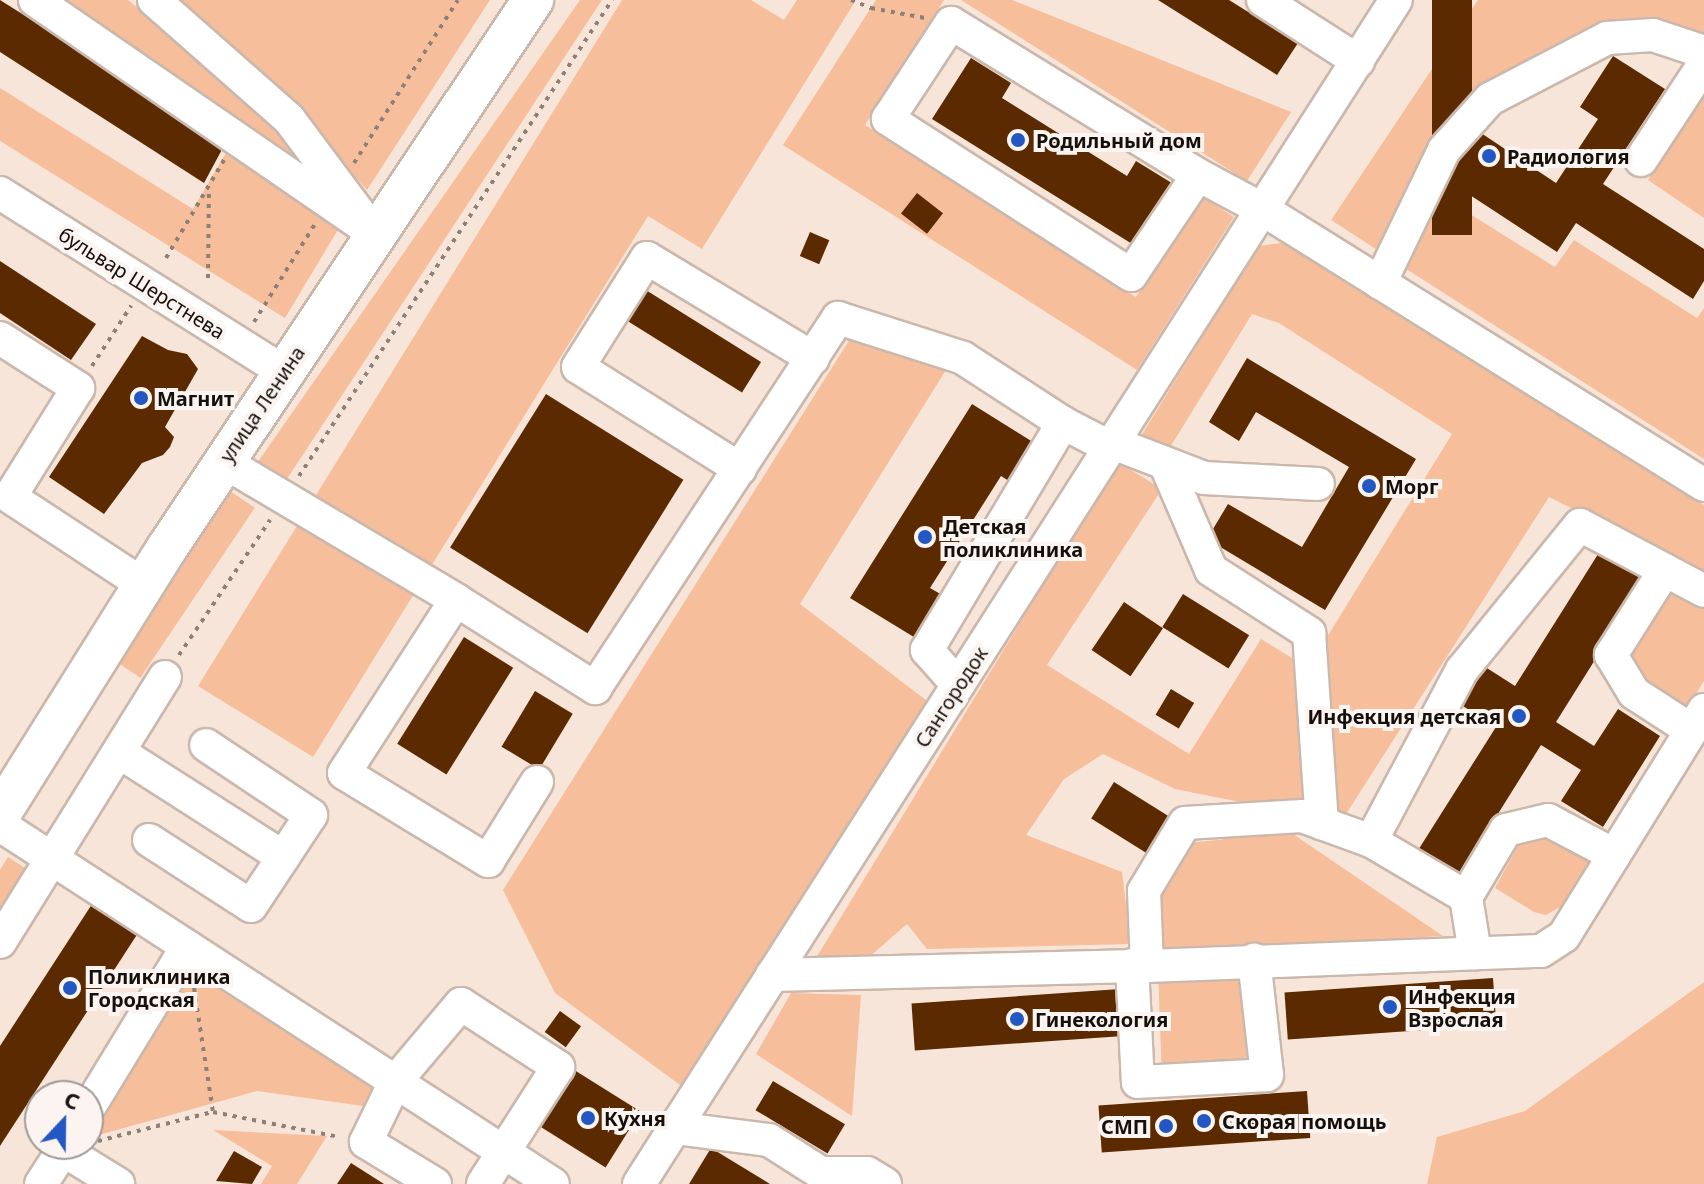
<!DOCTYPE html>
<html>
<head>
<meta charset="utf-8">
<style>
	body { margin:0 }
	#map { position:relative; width:1704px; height:1184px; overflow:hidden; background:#f8e5d9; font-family:"Noto Sans",sans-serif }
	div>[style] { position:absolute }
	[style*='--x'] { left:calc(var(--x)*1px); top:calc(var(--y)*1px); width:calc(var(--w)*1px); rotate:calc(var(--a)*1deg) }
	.green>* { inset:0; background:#f7be9b; transform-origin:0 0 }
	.building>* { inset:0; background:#5b2a01; transform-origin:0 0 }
	.path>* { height:4px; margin-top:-2px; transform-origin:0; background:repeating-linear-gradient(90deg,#8c8077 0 4px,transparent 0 10px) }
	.roads { filter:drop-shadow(2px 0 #cab8ad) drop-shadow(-2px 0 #cab8ad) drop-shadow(0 2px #cab8ad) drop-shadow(0 -2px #cab8ad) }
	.minor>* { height:32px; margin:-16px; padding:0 16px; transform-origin:16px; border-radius:16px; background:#fff }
	.major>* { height:40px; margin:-20px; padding:0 20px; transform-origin:20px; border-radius:20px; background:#fff }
	.dots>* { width:22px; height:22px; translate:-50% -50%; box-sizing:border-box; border:4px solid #fcf4f0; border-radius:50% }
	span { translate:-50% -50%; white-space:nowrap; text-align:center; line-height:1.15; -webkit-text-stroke:8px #fcf4f0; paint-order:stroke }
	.poi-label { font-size:20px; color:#16100c; font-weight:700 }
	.left { translate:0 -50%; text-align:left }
	.right { translate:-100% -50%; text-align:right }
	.street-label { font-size:20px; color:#16100c }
	.north { position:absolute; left:24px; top:1080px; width:80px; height:80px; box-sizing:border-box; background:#fcf4f0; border:2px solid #a09995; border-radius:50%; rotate:22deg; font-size:22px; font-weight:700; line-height:32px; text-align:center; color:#16100c }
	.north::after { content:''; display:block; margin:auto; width:28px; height:36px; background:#2357c4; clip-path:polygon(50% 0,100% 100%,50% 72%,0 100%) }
</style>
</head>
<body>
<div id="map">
	<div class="green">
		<div style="clip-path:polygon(53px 0,128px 0,259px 106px,297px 157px)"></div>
		<div style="clip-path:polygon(168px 0,490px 0,367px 190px,297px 111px)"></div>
		<div style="clip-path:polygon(580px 0,602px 0,283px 485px,255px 466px)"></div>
		<div style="clip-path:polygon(622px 0,751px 0,784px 20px,797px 0,856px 0,702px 249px,648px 216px,313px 757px,198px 686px)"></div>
		<div style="clip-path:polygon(876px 0,944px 0,865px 125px,1136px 297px,1201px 196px,1234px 217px,1137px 370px,783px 145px)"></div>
		<div style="clip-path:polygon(961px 0,1012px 0,1291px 112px,1247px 181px)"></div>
		<div style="clip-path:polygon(1478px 0,1704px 0,1704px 38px,1657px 23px,1482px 92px,1382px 253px,1331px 220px)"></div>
		<div style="clip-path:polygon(0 88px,193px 209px,230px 146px,345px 218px,285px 318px,0 141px)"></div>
		<div style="clip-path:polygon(1704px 95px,1704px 218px,1648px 180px)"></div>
		<div style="clip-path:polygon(1433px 191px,1555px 267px,1574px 240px,1697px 318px,1704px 308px,1704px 459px,1400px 265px)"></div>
		<div style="clip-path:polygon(1282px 243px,1317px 262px,1704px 505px,1704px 575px,1549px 497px,1346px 814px,1299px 799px,1265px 807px,1175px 789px,1103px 754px,1064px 779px,1026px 835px,1122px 872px,1131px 944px,927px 949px,907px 924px,853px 971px,813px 963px,1118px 462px,1162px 489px,1047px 665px,1189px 754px,1261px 639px,1308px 668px,1452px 434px,1279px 323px,1252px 314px,1166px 454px,1139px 439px,1259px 246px)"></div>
		<div style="clip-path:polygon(855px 331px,951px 362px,800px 604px,939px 710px,695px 1096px,555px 993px,503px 890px)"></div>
		<div style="left:230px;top:491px;width:30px;height:205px;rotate:34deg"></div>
		<div style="clip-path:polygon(1668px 576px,1704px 596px,1704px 681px,1680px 719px,1617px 658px)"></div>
		<div style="clip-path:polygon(1290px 832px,1443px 936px,1138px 953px,1170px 845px)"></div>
		<div style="clip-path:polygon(1554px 835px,1599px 865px,1580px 896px,1546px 915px,1534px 912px,1495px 888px,1523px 837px)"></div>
		<div style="clip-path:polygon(8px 857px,31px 872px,0 922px,0 870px)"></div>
		<div style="clip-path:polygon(189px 954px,380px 1077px,363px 1106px,257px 1091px,88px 1138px,88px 1120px)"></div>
		<div style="left:1243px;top:966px;width:101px;height:85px;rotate:88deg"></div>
		<div style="clip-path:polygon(1704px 982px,1704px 1184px,1427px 1184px,1437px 1137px,1525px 1111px)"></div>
		<div style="clip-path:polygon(791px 993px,861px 995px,852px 1116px,756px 1054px)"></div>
		<div style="clip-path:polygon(213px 1130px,327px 1136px,297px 1184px,261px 1184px,272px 1166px)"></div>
	</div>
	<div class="building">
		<div style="clip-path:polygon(0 0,226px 142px,204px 183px,0 52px)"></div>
		<div style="clip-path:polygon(1158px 0,1229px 0,1298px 43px,1277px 75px)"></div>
		<div style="left:1432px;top:0;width:40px;height:235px"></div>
		<div style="clip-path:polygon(1613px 56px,1665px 89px,1603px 184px,1704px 249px,1704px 281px,1693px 299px,1576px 223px,1557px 252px,1447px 180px,1478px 131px,1556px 183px,1598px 119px,1580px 107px)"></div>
		<div style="clip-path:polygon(971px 58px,1011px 83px,1002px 98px,1127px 176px,1136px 161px,1175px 185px,1137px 247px,932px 119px)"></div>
		<div style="left:917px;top:193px;width:33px;height:26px;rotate:38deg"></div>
		<div style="left:810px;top:232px;width:21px;height:26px;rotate:23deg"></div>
		<div style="clip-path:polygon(0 261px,96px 324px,71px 360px,0 313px)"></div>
		<div style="left:633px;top:282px;width:151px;height:36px;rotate:32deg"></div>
		<div style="clip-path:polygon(142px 336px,168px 350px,187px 354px,198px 369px,165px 427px,174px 437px,170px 447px,163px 455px,142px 463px,104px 514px,49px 477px)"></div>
		<div style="clip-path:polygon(1247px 358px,1416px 459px,1325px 610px,1207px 539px,1228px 504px,1302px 547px,1349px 467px,1256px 412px,1239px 441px,1209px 422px)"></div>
		<div style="left:546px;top:394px;width:162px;height:181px;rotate:32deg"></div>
		<div style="clip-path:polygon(972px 404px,1041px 447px,1017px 486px,1001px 476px,930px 588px,949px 599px,922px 642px,850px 598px)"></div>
		<div style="clip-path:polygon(1600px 551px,1645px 580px,1556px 722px,1594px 746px,1618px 709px,1660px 736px,1603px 827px,1561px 801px,1581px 770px,1541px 745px,1456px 881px,1415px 855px,1496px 727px,1455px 701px,1479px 663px,1515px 686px)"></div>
		<div style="left:1183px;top:594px;width:78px;height:39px;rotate:32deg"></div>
		<div style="left:1124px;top:602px;width:47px;height:58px;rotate:34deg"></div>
		<div style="left:464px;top:637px;width:58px;height:126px;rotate:32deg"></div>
		<div style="left:1171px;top:689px;width:27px;height:30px;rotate:31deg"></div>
		<div style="left:535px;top:691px;width:44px;height:65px;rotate:31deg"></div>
		<div style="left:1114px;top:782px;width:65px;height:43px;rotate:32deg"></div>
		<div style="clip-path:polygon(94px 901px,140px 930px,0 1146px,0 1046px)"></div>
		<div style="left:1493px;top:978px;width:47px;height:209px;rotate:86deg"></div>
		<div style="left:1120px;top:989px;width:47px;height:209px;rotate:86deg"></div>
		<div style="left:560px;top:1011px;width:26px;height:26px;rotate:36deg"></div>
		<div style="left:571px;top:1068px;width:82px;height:66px;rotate:32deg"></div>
		<div style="left:773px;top:1081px;width:84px;height:34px;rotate:31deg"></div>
		<div style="left:1307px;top:1091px;width:47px;height:209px;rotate:86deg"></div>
		<div style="clip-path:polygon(711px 1148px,770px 1184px,689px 1184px)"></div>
		<div style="clip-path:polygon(234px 1151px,262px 1167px,252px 1184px,216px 1181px)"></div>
		<div style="clip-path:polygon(351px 1163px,384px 1184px,337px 1184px)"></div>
	</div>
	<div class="path">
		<div style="--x:851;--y:0;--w:22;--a:22"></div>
		<div style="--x:871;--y:8;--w:55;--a:10.5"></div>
		<div style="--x:354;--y:163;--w:193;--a:-57.5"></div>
		<div style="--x:166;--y:258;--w:114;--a:-59.4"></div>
		<div style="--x:208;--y:278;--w:90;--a:-89.4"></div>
		<div style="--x:254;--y:322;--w:115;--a:-58.1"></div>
		<div style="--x:92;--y:366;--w:72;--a:-57"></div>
		<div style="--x:299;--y:476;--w:570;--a:-56.67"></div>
		<div style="--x:179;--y:655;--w:163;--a:-56"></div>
		<div style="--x:194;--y:988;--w:125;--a:81.3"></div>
		<div style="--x:98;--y:1141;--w:119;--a:-14.2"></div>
		<div style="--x:213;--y:1112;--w:128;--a:11.2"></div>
	</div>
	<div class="roads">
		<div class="minor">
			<div style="--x:35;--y:0;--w:414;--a:34.5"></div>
			<div style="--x:154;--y:0;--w:180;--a:41.4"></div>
			<div style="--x:289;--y:119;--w:117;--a:53.3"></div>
			<div style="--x:1263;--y:0;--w:113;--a:32.7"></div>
			<div style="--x:1641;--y:160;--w:115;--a:-56.7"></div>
			<div style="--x:1198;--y:175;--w:120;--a:123.8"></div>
			<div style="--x:1131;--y:275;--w:289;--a:-147.3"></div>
			<div style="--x:888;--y:119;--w:115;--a:-56.7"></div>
			<div style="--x:951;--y:23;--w:290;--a:31.6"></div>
			<div style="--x:1198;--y:175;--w:72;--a:28"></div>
			<div style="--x:1262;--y:209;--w:521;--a:31.98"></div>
			<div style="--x:0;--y:193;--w:336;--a:32.2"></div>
			<div style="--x:1380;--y:283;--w:148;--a:-64.3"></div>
			<div style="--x:1444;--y:150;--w:69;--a:-48"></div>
			<div style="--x:1490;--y:99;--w:132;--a:-27.5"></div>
			<div style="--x:1607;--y:38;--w:46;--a:-3.7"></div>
			<div style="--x:1653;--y:35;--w:54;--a:18.4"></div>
			<div style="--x:0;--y:338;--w:93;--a:32.7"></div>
			<div style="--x:78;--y:388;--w:128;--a:122"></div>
			<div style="--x:10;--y:497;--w:160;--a:33.3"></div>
			<div style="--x:1113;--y:443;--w:97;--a:21"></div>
			<div style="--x:1204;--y:478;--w:114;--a:3"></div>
			<div style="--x:224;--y:462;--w:270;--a:30.7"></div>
			<div style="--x:456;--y:600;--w:165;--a:32.3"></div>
			<div style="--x:595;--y:688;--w:443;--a:-56.7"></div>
			<div style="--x:838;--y:318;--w:131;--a:17.7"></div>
			<div style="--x:963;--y:358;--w:119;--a:33"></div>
			<div style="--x:1165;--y:463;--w:116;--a:66.7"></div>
			<div style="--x:1211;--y:570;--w:117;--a:32.7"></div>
			<div style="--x:1309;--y:633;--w:191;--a:86.1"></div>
			<div style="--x:740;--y:469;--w:191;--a:-147.8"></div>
			<div style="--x:578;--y:367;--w:129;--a:-57.7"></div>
			<div style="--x:647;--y:258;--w:194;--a:31.1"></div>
			<div style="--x:1665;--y:570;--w:101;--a:122.4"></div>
			<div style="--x:1611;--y:655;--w:44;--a:58.8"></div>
			<div style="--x:1634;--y:693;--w:68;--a:33"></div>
			<div style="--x:456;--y:600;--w:206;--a:122.9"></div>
			<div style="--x:344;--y:773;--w:169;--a:31.4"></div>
			<div style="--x:488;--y:861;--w:93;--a:-58.2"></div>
			<div style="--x:958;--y:685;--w:47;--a:-131.5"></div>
			<div style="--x:927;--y:650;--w:265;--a:-59.1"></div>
			<div style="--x:1063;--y:423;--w:53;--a:27.1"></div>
			<div style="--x:119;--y:752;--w:195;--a:32.6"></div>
			<div style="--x:0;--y:825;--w:659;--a:32.99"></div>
			<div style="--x:149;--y:840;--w:121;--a:32.9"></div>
			<div style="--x:251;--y:906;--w:109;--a:-56.6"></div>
			<div style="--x:311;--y:815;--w:126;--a:-146.3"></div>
			<div style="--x:1371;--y:841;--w:194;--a:-62"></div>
			<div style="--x:1462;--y:670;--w:187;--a:-50.9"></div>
			<div style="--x:1580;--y:525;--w:140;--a:28"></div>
			<div style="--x:1466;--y:897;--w:78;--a:-59.2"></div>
			<div style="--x:1506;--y:830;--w:43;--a:-13.4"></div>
			<div style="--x:1548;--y:820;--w:75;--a:27.9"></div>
			<div style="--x:0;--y:942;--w:312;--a:-58.1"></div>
			<div style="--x:1132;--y:965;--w:117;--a:87.1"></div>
			<div style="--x:1138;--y:1082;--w:129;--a:-3.1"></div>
			<div style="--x:1267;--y:1075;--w:116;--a:-96.4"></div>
			<div style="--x:1147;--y:966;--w:75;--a:-92.3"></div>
			<div style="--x:1144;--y:891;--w:79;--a:-58.9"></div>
			<div style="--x:1185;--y:823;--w:117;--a:-3.4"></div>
			<div style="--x:1302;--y:816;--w:73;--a:19.9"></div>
			<div style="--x:1371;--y:841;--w:110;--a:30.5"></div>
			<div style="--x:1466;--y:897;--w:57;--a:80.9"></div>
			<div style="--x:772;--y:975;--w:375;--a:-1.4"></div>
			<div style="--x:1147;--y:966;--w:394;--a:-2.2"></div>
			<div style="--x:1541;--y:951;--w:27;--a:-33"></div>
			<div style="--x:1564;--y:936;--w:266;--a:-58.2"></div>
			<div style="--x:88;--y:1109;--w:190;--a:-58.6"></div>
			<div style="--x:675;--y:1128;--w:95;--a:7.3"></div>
			<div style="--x:769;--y:1140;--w:62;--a:32.4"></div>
			<div style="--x:821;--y:1173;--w:46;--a:0"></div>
			<div style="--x:867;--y:1173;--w:21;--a:31"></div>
			<div style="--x:63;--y:1150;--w:65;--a:31.7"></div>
			<div style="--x:41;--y:1184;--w:48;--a:-57"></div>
			<div style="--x:435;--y:1184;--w:81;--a:-148.7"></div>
			<div style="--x:366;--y:1142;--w:67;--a:-64.2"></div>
			<div style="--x:395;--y:1082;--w:102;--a:-49.8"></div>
			<div style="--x:461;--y:1004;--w:116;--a:33"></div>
			<div style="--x:558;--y:1067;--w:139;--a:122.7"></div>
			<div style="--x:639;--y:1184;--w:1405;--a:-57.41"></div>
		</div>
		<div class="major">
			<div style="--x:0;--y:814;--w:314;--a:-57.9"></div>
			<div style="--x:167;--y:548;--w:659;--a:-56.26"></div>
		</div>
	</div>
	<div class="dots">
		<div style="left:1018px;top:140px;background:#2357c4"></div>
		<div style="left:1489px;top:156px;background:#2357c4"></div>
		<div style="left:141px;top:398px;background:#2357c4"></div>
		<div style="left:1369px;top:486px;background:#2357c4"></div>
		<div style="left:925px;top:537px;background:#2357c4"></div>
		<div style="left:1519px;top:716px;background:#2357c4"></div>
		<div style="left:70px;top:988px;background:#2357c4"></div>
		<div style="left:1390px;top:1007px;background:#2357c4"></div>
		<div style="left:1017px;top:1019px;background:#2357c4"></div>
		<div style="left:588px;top:1118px;background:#2357c4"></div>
		<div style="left:1204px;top:1121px;background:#2357c4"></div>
		<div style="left:1166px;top:1126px;background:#2357c4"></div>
	</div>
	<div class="poi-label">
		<span class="left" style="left:1036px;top:140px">Родильный дом</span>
		<span class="left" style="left:1507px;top:156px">Радиология</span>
		<span class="left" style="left:157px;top:398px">Магнит</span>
		<span class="left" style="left:1385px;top:486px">Морг</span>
		<span class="left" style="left:943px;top:538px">Детская<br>поликлиника</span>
		<span class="right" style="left:1501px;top:716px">Инфекция детская</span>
		<span class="left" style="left:88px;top:988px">Поликлиника<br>Городская</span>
		<span class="left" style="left:1408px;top:1008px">Инфекция<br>Взрослая</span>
		<span class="left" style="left:1035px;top:1019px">Гинекология</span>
		<span class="left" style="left:604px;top:1118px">Кухня</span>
		<span class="left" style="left:1222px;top:1121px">Скорая помощь</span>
		<span class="right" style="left:1148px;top:1126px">СМП</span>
	</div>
	<div class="street-label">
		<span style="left:142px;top:283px;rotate:32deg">бульвар Шерстнева</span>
		<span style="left:262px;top:404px;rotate:-56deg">улица Ленина</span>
		<span style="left:951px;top:697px;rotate:-57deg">Сангородок</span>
	</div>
	<div class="north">С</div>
</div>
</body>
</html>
